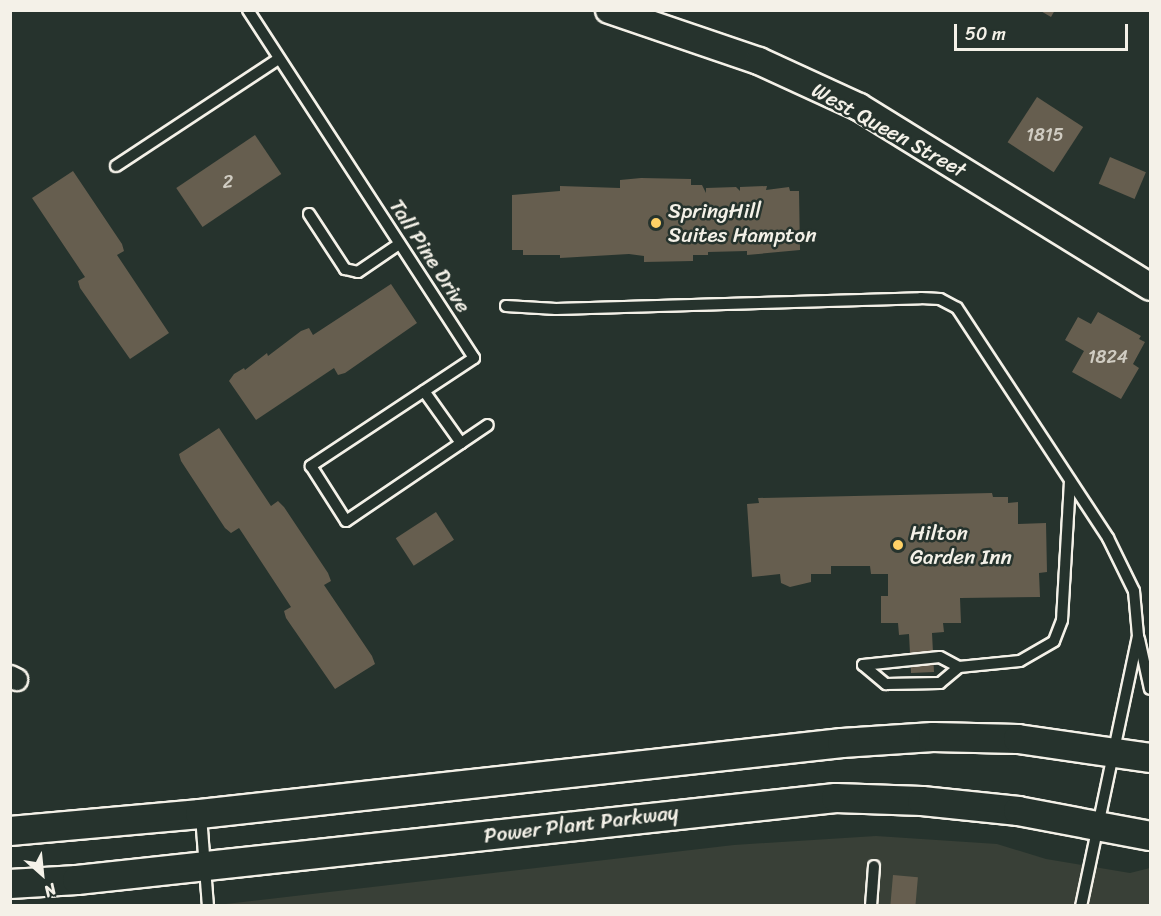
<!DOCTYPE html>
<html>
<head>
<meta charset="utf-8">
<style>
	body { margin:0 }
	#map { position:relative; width:1161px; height:916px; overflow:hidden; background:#26332d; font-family:Sriracha,sans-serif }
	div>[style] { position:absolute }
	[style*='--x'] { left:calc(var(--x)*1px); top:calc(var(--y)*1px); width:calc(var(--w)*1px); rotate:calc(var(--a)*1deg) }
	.built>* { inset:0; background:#394037 }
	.building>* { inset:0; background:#665e4f; transform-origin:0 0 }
	.roads { filter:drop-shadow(2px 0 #f4f1e8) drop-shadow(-2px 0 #f4f1e8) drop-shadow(0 2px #f4f1e8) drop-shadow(0 -2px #f4f1e8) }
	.service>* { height:10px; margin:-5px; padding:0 5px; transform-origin:5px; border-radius:5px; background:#26332d }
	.minor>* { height:21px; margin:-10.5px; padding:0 10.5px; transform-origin:10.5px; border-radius:10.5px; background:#26332d }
	.tertiary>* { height:26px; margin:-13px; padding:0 13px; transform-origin:13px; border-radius:13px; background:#26332d }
	.secondary>* { height:28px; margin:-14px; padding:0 14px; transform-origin:14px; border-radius:14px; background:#26332d }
	.dots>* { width:16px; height:16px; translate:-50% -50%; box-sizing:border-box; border:3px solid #26332d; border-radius:50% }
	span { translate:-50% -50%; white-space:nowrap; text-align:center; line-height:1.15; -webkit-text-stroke:5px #26332d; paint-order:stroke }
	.number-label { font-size:18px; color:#d0ccc2 }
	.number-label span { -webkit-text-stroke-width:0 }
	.street-label { font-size:21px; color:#f4f1e8 }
	.poi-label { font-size:21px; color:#f4f1e8 }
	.left { translate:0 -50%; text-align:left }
	.frame { position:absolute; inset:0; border:12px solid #f4f1e8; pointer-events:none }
	.north { position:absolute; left:12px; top:844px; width:60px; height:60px; -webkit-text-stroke:4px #26332d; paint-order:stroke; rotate:153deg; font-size:16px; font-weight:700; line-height:24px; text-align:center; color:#f4f1e8 }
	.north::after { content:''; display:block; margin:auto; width:21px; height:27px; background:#f4f1e8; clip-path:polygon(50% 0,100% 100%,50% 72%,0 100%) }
	.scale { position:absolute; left:954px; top:24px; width:174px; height:27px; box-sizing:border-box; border:3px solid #f4f1e8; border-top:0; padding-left:8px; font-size:18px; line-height:21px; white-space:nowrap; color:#f4f1e8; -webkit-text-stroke:4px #26332d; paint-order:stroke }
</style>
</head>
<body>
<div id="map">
	<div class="built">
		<div style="clip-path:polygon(876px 836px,997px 844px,1046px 859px,1130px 873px,1150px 868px,1150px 906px,208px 906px,734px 845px)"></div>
	</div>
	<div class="building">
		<div style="clip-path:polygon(1039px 10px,1055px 10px,1051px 17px)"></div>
		<div style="left:1037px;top:97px;width:55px;height:54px;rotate:33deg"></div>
		<div style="left:255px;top:135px;width:47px;height:95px;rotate:56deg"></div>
		<div style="left:1110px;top:157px;width:39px;height:29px;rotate:23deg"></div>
		<div style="clip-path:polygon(73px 171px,122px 244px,124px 251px,117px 255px,169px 333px,130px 359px,80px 288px,78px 281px,85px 277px,32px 198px)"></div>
		<div style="clip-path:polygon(641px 178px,691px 179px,691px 185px,702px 185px,706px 193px,706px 188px,736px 187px,740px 191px,740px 187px,767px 186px,766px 190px,789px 187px,790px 191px,799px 191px,800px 250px,747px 255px,747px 251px,708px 252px,708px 255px,693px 255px,693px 261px,644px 262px,644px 256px,629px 254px,560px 258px,560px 255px,523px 255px,523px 250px,512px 250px,512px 195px,560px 191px,560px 186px,620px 188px,620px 180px)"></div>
		<div style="clip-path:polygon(391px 284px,417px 323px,345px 373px,338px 375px,334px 368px,256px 420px,229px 381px,234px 374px,244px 368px,245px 370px,267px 353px,268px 356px,301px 331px,309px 328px,313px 335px)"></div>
		<div style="clip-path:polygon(1098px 312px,1141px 336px,1139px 339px,1145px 342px,1133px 364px,1139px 368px,1121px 399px,1072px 372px,1084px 351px,1065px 340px,1078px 317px,1091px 324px)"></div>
		<div style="clip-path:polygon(219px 428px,271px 506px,278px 501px,284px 507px,328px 573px,331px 581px,324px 585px,372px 656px,375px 664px,335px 689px,286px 618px,284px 611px,291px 607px,243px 534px,239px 528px,231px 533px,225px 528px,181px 461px,179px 454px)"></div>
		<div style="clip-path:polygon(992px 493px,993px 497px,1008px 497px,1008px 503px,1018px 502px,1018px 524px,1046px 523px,1047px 572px,1039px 573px,1040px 597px,960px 598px,961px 623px,943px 623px,944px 632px,932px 633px,934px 672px,911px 673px,909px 634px,899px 635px,898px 623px,881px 623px,881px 596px,888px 596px,888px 574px,871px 574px,870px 566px,831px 566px,831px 574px,811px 574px,811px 582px,790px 587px,781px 583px,780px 574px,752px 577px,747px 504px,759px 503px,758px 498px)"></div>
		<div style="left:436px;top:512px;width:33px;height:48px;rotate:57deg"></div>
		<div style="left:893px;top:875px;width:25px;height:31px;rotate:5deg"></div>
	</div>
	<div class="roads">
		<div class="service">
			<div style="--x:248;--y:10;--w:415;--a:57"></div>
			<div style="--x:474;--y:358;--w:196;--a:146.5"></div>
			<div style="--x:311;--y:466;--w:65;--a:57.5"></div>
			<div style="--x:346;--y:521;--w:171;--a:-34.1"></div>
			<div style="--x:116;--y:166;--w:194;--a:-33.4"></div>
			<div style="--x:309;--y:214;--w:66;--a:56.8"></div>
			<div style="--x:345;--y:269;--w:13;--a:13"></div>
			<div style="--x:358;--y:272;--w:50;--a:-34.3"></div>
			<div style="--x:506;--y:306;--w:50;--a:3.4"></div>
			<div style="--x:556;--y:309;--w:365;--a:-1.7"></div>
			<div style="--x:921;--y:298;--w:19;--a:3"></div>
			<div style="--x:940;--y:299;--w:19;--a:28"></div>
			<div style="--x:957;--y:308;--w:275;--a:56.7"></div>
			<div style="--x:1108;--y:538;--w:59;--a:63.9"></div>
			<div style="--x:1134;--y:591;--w:45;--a:84.9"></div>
			<div style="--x:1138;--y:636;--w:276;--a:101.9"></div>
			<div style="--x:424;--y:391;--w:64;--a:54.6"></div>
			<div style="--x:1139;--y:639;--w:51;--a:77.6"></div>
			<div style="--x:863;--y:665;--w:30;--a:40"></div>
			<div style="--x:886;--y:684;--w:54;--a:-1.1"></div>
			<div style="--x:940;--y:683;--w:25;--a:-40"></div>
			<div style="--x:959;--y:667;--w:61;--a:-5.6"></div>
			<div style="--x:1020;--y:661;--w:39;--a:-30"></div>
			<div style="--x:1054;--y:641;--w:22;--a:-69"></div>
			<div style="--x:1062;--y:620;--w:139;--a:-86.7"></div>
			<div style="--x:863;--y:665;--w:77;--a:-5.9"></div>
			<div style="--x:940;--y:657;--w:21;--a:28"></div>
			<div style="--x:201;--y:816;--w:90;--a:85.6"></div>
			<div style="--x:871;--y:906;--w:40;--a:-85.7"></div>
		</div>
		<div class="minor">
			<div style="--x:10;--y:676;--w:7;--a:27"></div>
		</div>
		<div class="tertiary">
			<div style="--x:609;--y:10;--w:158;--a:18.8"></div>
			<div style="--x:759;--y:61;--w:110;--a:24.7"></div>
			<div style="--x:859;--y:107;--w:342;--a:31.7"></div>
		</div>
		<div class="secondary">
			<div style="--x:10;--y:831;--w:191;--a:-5.1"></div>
			<div style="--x:200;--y:814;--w:646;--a:-6.31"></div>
			<div style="--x:842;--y:743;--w:91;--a:-3.8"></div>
			<div style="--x:933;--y:737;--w:85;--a:1.3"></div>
			<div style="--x:1018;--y:739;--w:133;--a:8.2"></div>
			<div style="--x:10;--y:884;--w:67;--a:-3.4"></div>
			<div style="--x:77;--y:880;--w:763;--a:-6.17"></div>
			<div style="--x:836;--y:798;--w:86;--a:2"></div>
			<div style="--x:922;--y:801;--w:97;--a:5.9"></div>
			<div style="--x:1018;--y:811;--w:134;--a:10.7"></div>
		</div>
	</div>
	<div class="dots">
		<div style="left:656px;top:223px;background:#ffd166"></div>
		<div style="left:898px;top:545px;background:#ffd166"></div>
	</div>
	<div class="number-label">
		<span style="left:1045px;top:135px">1815</span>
		<span style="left:228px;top:182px">2</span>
		<span style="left:1108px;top:357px">1824</span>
	</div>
	<div class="street-label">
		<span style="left:889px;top:130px;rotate:29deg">West Queen Street</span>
		<span style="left:430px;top:256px;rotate:57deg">Tall Pine Drive</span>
		<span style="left:581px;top:824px;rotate:-7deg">Power Plant Parkway</span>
	</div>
	<div class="poi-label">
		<span class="left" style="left:668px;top:223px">SpringHill<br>Suites Hampton</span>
		<span class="left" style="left:910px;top:545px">Hilton<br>Garden Inn</span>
	</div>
	<div class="frame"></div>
	<div class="north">N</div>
	<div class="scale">50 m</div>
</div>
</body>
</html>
